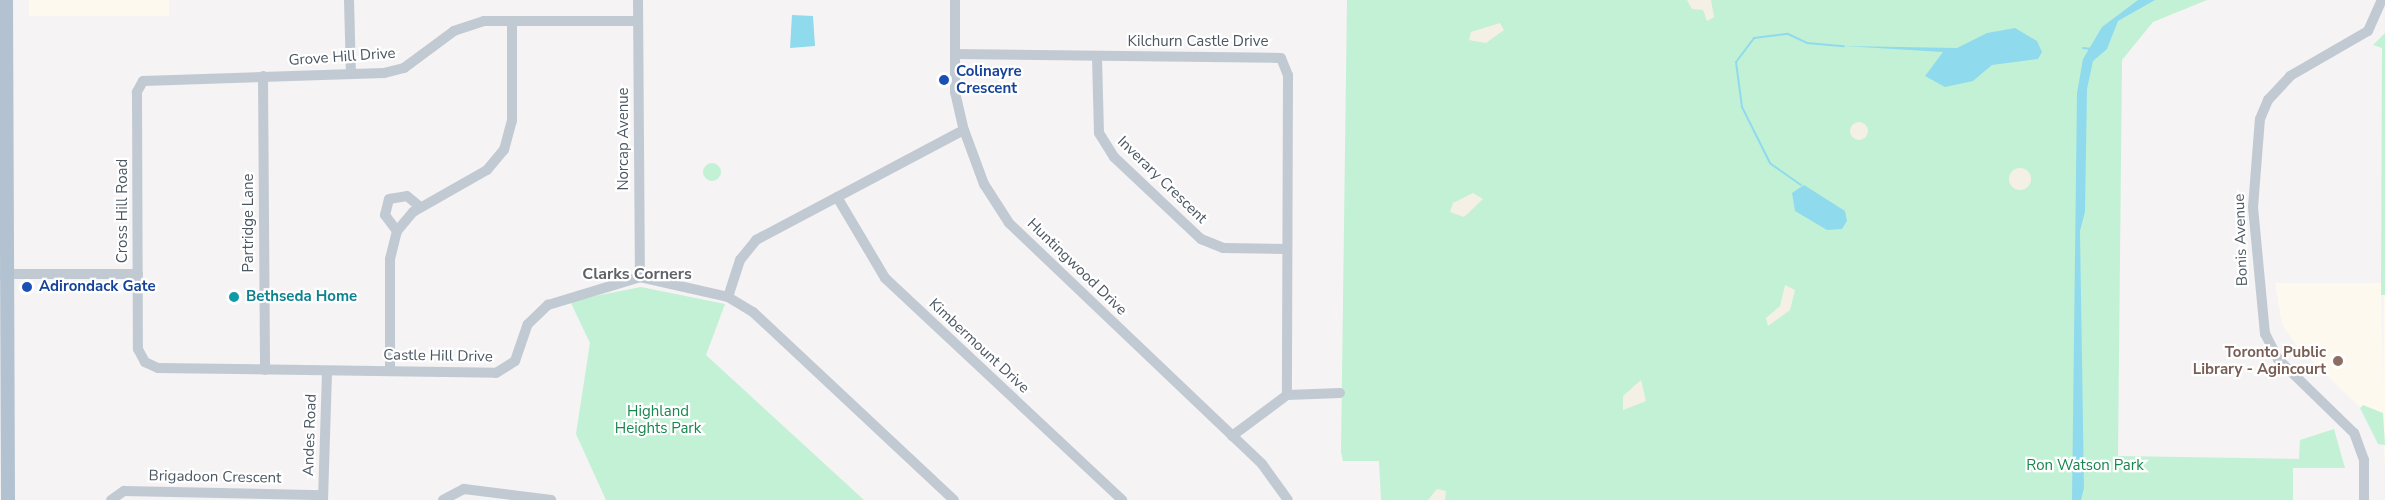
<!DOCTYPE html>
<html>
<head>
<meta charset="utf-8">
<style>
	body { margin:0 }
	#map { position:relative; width:2385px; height:500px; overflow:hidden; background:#f5f3f3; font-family:"Nunito Sans",sans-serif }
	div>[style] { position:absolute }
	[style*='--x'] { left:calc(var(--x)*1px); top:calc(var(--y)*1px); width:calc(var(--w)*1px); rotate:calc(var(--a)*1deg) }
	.commercial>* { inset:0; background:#fdf9ef; transform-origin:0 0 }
	.green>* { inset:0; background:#c3f1d5 }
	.round { border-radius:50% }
	.sand>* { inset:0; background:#f5f0e5 }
	.water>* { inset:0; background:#90daee }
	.stream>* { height:2px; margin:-1px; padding:0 1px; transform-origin:1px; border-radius:1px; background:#90daee }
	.minor>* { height:10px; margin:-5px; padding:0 5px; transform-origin:5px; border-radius:5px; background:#c1cad2 }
	.major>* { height:14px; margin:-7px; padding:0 7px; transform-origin:7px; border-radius:7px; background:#b3c2d1 }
	.dots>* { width:16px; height:16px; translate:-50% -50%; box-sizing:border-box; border:3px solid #fff; border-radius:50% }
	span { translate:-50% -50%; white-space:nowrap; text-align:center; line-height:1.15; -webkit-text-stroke:4.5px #fff; paint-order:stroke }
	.street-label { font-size:15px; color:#4a5661 }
	.transit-label { font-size:15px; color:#164399; font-weight:700 }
	.left { translate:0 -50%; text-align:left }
	.culture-label { font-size:15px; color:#0d838f; font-weight:700 }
	.education-label { font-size:15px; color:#785e54; font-weight:700 }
	.right { translate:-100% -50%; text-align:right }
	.park-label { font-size:15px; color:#17864f }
	.neighbourhood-label { font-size:16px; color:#5f6368; font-weight:700 }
</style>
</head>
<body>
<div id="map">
	<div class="commercial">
		<div style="left:29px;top:0;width:140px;height:16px"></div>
		<div style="clip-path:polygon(2385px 107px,2385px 465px,2383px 430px,2296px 345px,2282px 324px,2275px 283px,2381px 283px,2383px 391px)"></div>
	</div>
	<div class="green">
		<div style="clip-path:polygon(1347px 0,2207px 0,2153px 22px,2122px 60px,2118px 456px,2299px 459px,2300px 440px,2334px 429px,2345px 468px,2293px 468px,2293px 500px,1381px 500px,1379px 461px,1343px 461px,1341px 452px)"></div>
		<div style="clip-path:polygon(2385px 33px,2385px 295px,2381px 295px,2382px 48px,2373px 45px)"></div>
		<div class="round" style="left:703px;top:163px;width:18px;height:18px"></div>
		<div style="clip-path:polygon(641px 287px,725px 304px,706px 355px,864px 500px,606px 500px,576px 434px,590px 343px,570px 301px)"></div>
		<div style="clip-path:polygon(2363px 405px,2383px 413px,2385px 445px,2378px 444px,2360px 408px)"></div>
	</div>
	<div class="sand">
		<div style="clip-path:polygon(1687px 0,1711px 0,1714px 17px,1707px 21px,1703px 10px,1692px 9px)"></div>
		<div style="clip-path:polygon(1500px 23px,1504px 30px,1486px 43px,1469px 40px,1471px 32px)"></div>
		<div class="round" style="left:1850px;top:122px;width:18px;height:18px"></div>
		<div class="round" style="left:2009px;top:168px;width:22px;height:22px"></div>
		<div style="clip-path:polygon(1473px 193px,1483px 199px,1464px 217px,1450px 212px,1453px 203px)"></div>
		<div style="clip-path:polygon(1785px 285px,1795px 290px,1790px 310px,1768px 326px,1766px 318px,1780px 306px)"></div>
		<div style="clip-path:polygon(1641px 380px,1646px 401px,1623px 410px,1623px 396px)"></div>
		<div style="clip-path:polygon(1437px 489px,1446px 491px,1445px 500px,1428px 500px)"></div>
	</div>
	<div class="water">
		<div style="clip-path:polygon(2138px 0,2155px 0,2118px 21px,2107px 49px,2093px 61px,2087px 89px,2085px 212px,2080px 231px,2084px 488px,2081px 500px,2072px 500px,2077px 93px,2083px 59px,2102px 27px)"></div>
		<div style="clip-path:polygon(792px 15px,813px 16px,815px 46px,790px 48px)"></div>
		<div style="clip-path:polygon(2015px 28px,2037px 41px,2042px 52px,2038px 59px,1992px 65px,1973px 81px,1945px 87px,1925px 76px,1943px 52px,1844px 46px,1957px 48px,1987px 33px)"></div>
		<div style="clip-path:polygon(1804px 185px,1845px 211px,1847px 221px,1842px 229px,1827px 230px,1795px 211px,1792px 193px)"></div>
	</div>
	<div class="stream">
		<div style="--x:2083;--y:48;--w:9;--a:6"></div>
		<div style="--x:1801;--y:185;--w:38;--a:-145"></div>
		<div style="--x:1770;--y:163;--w:63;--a:-116.6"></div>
		<div style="--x:1742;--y:107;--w:45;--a:-97.6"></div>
		<div style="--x:1736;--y:62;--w:30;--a:-53"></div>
		<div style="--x:1754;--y:38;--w:34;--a:-7"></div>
		<div style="--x:1788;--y:34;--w:21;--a:25"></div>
		<div style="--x:1807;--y:43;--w:37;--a:5"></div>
	</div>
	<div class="minor">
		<div style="--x:349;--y:0;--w:74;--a:88.5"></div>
		<div style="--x:638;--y:0;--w:277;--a:89.6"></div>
		<div style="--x:955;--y:0;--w:92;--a:90"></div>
		<div style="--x:955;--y:92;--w:39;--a:77"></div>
		<div style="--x:964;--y:130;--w:58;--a:69.7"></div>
		<div style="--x:984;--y:184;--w:46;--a:57.3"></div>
		<div style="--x:1009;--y:223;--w:349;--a:43.6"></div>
		<div style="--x:1262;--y:464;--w:44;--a:54.2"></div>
		<div style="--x:638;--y:21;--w:154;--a:180"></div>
		<div style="--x:484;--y:21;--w:32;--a:162"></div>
		<div style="--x:454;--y:31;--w:62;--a:143.5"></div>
		<div style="--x:404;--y:68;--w:21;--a:166"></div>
		<div style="--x:384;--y:73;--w:241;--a:178.1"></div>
		<div style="--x:143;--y:81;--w:13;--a:119"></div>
		<div style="--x:137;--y:92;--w:257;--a:89.8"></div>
		<div style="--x:138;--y:349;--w:15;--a:62"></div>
		<div style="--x:145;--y:362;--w:14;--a:25"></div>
		<div style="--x:158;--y:368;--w:338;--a:0.8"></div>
		<div style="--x:496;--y:373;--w:22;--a:-32"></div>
		<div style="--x:515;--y:361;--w:39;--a:-71"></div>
		<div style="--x:528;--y:324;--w:28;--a:-44"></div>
		<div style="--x:548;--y:305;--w:96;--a:-16.9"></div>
		<div style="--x:640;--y:277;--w:90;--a:12.8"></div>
		<div style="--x:728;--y:297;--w:29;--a:31"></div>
		<div style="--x:753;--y:312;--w:275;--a:43.1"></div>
		<div style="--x:955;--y:54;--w:326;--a:0.7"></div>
		<div style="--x:1281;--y:58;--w:18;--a:68"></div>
		<div style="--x:1288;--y:75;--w:320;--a:90.2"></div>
		<div style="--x:1097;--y:57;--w:76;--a:88.5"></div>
		<div style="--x:1099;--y:133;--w:28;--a:58"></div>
		<div style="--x:1114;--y:157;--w:120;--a:43.3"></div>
		<div style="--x:1201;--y:239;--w:24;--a:22"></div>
		<div style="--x:1223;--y:248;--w:63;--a:0.9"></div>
		<div style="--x:263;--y:76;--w:294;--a:89.6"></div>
		<div style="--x:837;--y:197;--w:94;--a:59.3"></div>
		<div style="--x:885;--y:278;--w:325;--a:43.1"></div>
		<div style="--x:397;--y:231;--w:20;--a:-127"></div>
		<div style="--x:385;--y:215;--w:16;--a:-76"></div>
		<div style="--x:389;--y:199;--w:18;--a:-9"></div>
		<div style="--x:407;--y:196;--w:17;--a:40"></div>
		<div style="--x:0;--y:274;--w:138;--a:0"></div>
		<div style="--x:728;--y:297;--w:39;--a:-72"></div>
		<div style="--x:740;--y:260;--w:26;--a:-51"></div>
		<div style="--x:756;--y:240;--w:235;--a:-27.9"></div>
		<div style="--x:390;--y:370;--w:111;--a:-90"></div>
		<div style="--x:390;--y:259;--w:29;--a:-76"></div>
		<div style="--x:397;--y:231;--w:25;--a:-50"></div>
		<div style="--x:413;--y:212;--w:85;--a:-29.6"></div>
		<div style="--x:487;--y:170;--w:26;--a:-50"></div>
		<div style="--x:504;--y:150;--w:30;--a:-75"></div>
		<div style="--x:512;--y:121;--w:100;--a:-90"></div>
		<div style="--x:1232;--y:436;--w:69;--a:-36.7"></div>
		<div style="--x:1287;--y:395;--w:53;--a:-2.2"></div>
		<div style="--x:111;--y:500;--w:16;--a:-35"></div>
		<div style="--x:124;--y:491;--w:199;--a:1.2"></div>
		<div style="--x:323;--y:500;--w:129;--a:-88.2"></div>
		<div style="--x:443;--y:500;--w:24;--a:-28"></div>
		<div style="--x:464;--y:489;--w:88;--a:7.2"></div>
		<div style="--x:2364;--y:500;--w:40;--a:-90"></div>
		<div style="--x:2364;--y:460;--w:29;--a:-110"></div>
		<div style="--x:2354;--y:433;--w:106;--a:-135.8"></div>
		<div style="--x:2278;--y:359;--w:28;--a:-117"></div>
		<div style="--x:2265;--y:334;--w:128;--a:-95.4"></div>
		<div style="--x:2253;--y:207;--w:88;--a:-85.5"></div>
		<div style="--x:2260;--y:119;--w:21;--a:-67"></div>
		<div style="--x:2268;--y:100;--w:33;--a:-47"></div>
		<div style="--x:2290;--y:76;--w:90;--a:-30"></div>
		<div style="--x:2368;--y:31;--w:34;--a:-66"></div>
	</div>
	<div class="major">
		<div style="--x:6;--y:0;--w:500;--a:89.77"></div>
	</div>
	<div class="dots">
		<div style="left:944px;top:80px;background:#1a4fb4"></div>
		<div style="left:27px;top:287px;background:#1a4fb4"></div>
		<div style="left:234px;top:297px;background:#0f9aa8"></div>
		<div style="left:2338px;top:361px;background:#8d6e63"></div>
	</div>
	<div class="street-label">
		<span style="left:1198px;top:42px">Kilchurn Castle Drive</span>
		<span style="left:342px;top:57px;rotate:-4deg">Grove Hill Drive</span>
		<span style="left:624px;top:139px;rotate:-90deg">Norcap Avenue</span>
		<span style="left:1162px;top:180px;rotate:44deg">Inverary Crescent</span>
		<span style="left:123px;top:211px;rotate:-90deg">Cross Hill Road</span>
		<span style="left:249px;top:223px;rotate:-90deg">Partridge Lane</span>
		<span style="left:2241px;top:240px;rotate:-92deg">Bonis Avenue</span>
		<span style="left:1077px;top:267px;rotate:44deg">Huntingwood Drive</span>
		<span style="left:979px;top:346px;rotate:43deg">Kimbermount Drive</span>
		<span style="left:438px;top:356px;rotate:1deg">Castle Hill Drive</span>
		<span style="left:310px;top:435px;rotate:-88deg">Andes Road</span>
		<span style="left:215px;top:477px;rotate:1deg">Brigadoon Crescent</span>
	</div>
	<div class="transit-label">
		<span class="left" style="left:956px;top:80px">Colinayre<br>Crescent</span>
		<span class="left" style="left:39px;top:287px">Adirondack Gate</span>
	</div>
	<div class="culture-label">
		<span class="left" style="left:246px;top:297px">Bethseda Home</span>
	</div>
	<div class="education-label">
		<span class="right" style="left:2326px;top:361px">Toronto Public<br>Library - Agincourt</span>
	</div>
	<div class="park-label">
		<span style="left:658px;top:420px">Highland<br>Heights Park</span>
		<span style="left:2085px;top:466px">Ron Watson Park</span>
	</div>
	<div class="neighbourhood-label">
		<span style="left:637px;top:274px">Clarks Corners</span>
	</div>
</div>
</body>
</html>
